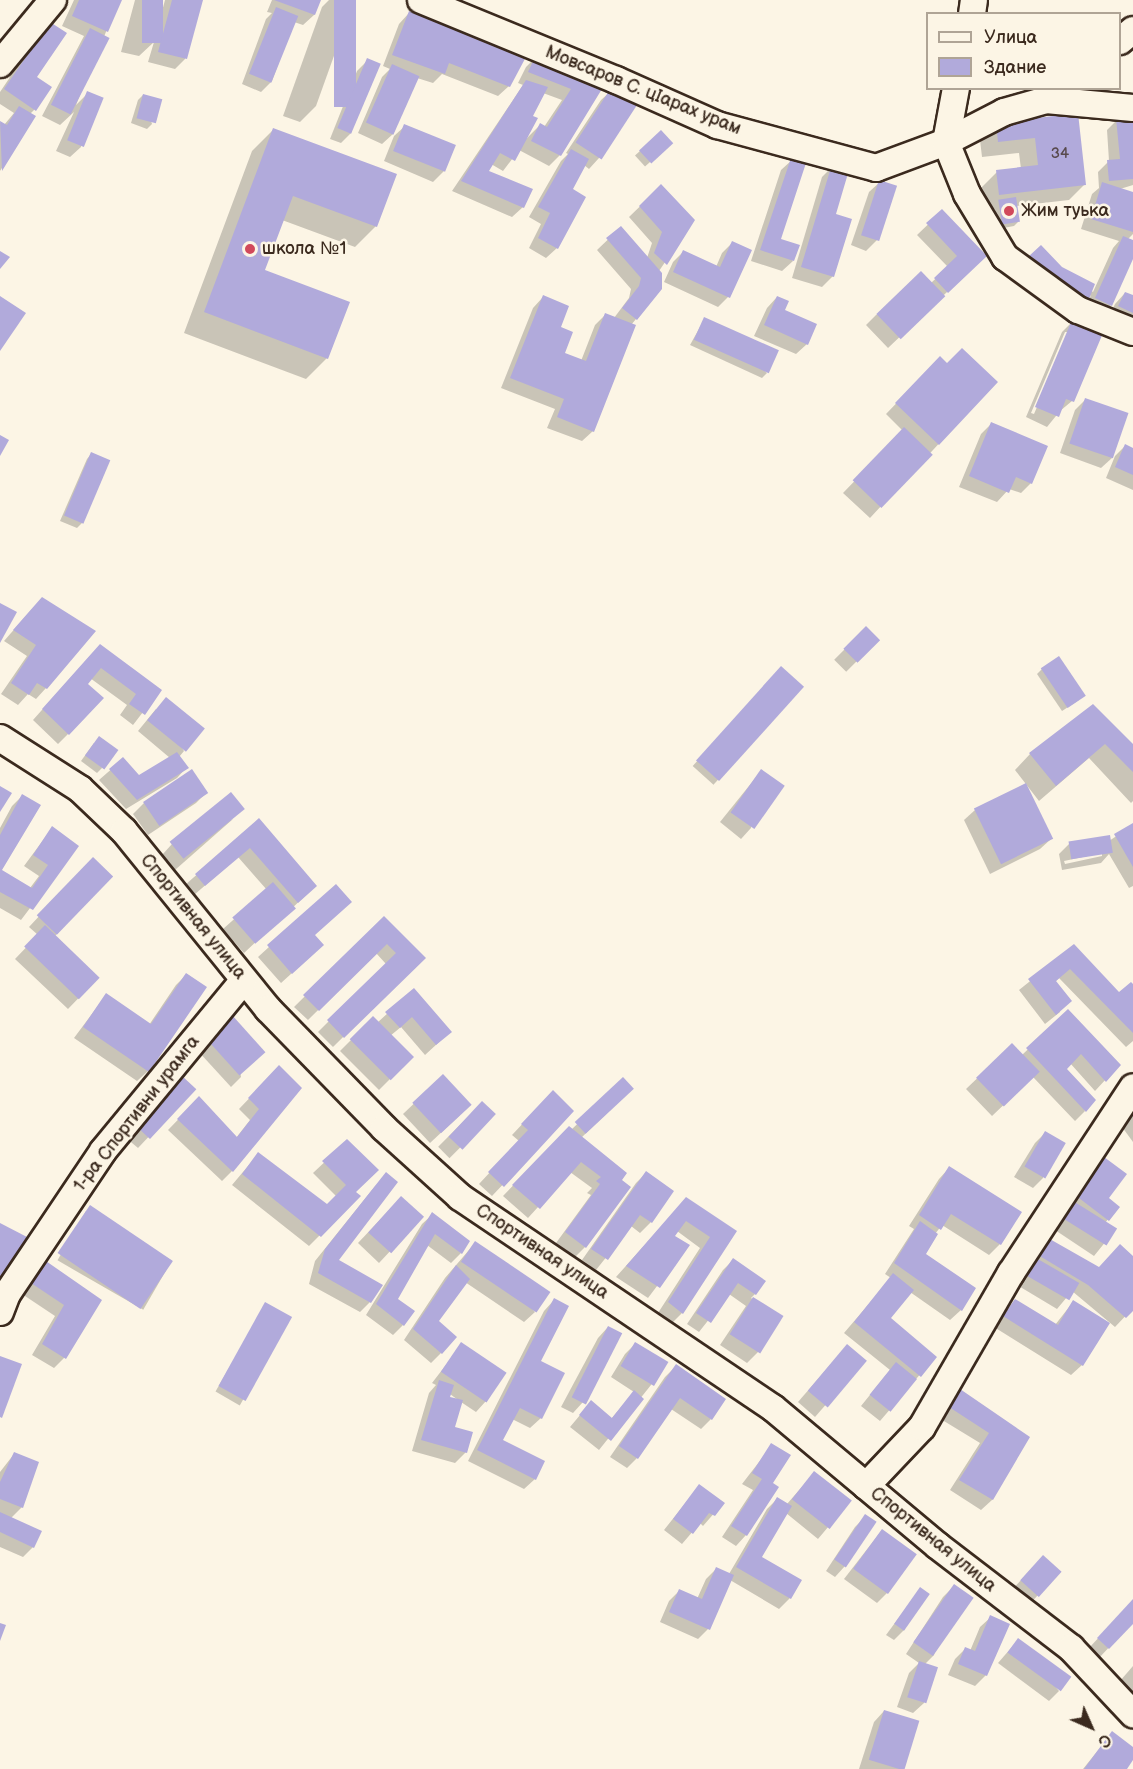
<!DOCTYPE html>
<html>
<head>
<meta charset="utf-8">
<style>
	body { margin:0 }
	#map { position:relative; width:1133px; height:1769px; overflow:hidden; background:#fcf5e5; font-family:"Balsamiq Sans",sans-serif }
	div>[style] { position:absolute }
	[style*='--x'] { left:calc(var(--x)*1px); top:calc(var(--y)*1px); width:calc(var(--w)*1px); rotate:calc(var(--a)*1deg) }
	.shadow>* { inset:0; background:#0003; transform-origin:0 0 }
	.building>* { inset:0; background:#b1aadb; transform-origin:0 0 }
	.roads { filter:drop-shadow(2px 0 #3b2a1e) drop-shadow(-2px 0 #3b2a1e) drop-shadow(0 2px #3b2a1e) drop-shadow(0 -2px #3b2a1e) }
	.street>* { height:26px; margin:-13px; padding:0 13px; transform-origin:13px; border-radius:13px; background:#fcf5e5 }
	.dots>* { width:16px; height:16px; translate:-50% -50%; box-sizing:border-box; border:3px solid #fcf5e5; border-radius:50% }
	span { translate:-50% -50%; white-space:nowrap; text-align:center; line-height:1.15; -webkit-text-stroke:5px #fcf5e5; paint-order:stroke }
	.number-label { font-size:15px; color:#584a4d }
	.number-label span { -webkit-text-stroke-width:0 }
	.street-label { font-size:18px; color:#3b2a1e }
	.poi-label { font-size:18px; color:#3b2a1e }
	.left { translate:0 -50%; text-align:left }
	.legend { position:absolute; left:926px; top:12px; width:195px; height:78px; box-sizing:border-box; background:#fcf5e5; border:2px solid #afa495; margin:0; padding:8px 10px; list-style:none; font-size:18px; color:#3b2a1e }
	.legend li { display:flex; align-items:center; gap:12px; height:30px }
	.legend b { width:30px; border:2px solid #afa495 }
	.north { position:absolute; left:1061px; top:1697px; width:60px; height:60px; -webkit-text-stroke:4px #fcf5e5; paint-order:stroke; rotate:135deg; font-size:16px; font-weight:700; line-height:24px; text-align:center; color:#3b2a1e }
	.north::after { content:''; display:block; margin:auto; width:21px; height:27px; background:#3b2a1e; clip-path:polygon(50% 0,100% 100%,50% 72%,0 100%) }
</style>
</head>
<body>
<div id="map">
	<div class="shadow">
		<div style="clip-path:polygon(74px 0,119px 0,76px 105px,88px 93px,81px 147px,70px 157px,56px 151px,74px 112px,60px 125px,42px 116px,84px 36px,62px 26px)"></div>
		<div style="clip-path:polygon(135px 0,161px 0,153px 33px,156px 34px,165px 0,201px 0,185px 59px,175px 69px,148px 62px,154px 42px,139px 56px,121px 52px)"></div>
		<div style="clip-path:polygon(272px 0,319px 0,314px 15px,303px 25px,294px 22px,272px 81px,261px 92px,242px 84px,266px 19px,272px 13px,267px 12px)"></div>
		<div style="clip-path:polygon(329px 0,354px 0,316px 106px,300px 122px,283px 116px,322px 7px)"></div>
		<div style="clip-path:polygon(409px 13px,509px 86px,498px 96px,442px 74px,433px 83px,417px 78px,393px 134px,382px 144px,358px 133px,382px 77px,390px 69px,383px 66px,399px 24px)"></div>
		<div style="clip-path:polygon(50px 24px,34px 78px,34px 110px,30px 114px,34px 117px,0 171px,0 123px,4px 125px,14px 113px,0 104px,0 92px,39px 34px)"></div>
		<div style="clip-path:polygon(evenodd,536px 57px,603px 85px,560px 155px,549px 166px,519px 150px,503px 171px,491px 164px,486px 172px,523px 207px,512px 217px,452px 191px,523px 85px,518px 83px,526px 67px,536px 57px,543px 93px,562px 100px,544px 127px,540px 125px,525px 140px,531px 117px,543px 93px)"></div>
		<div style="clip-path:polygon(368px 60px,351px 133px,341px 143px,330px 139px,357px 71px)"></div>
		<div style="clip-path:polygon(612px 90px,635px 106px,599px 158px,589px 169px,584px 165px,571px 189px,557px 248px,546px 258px,529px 248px,541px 224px,529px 217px,561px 161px,568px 154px,566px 153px,601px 100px)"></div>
		<div style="clip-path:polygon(143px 95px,152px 124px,147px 129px,131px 123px,138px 100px)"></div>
		<div style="clip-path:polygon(1077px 115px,1085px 184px,1069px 200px,1016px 206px,1018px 222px,1014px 226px,998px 229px,995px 209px,984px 210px,981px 188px,997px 172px,1021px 169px,1019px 153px,982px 157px,980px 140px,996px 124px)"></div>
		<div style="clip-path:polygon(1133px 118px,1133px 185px,1120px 189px,1133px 193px,1133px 234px,1128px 239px,1133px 242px,1133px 256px,1111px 305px,1101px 316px,1085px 309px,1091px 295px,1077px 309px,1019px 268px,1041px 247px,1061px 268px,1093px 292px,1113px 248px,1119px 241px,1081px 229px,1092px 194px,1099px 188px,1098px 172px,1109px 161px,1107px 130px,1117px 120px)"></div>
		<div style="clip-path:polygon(405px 126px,444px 171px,433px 182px,384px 161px,394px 136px)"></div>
		<div style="clip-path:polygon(273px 130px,376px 226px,355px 247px,282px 220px,263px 271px,327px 358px,306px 379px,184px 333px,252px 151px)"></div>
		<div style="left:661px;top:132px;width:15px;height:35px;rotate:48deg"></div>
		<div style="clip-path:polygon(792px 160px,779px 240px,793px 261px,782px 271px,751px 261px,781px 170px)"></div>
		<div style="clip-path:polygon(833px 166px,833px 276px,822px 287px,792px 278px,822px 177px)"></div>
		<div style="clip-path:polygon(880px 182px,877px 240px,866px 251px,851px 245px,869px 192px)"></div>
		<div style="clip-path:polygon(661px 186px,693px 221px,659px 271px,636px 319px,631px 325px,593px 431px,582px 441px,547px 428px,555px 409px,501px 388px,533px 308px,543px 297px,559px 328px,563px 354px,581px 361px,595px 325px,605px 315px,614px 318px,629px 298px,631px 289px,597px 250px,620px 228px,647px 258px,652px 243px,629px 217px)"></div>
		<div style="clip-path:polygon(942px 211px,985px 256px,888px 348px,866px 325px,876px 315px,931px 283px,948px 267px,917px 235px)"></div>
		<div style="clip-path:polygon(732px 243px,728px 297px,718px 307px,664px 282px,673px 262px,683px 252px,716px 267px,722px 253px)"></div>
		<div style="clip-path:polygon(1125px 293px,1133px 297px,1133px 328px,1109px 317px,1115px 304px)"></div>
		<div style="clip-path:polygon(777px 297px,783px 311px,807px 344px,796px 354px,754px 336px,767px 308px)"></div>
		<div style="clip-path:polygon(705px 318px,767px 373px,762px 378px,690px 345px)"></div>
		<div style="clip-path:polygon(evenodd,1072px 322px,1072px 401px,1060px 411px,1047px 427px,1026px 417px,1062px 332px,1072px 322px,1065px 332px,1069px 332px,1034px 414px,1031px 413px,1065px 332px)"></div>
		<div style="clip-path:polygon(940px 358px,947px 365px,996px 382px,870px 518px,843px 493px,903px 431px,886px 414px)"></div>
		<div style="clip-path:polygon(1086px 399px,1112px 458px,1101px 468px,1060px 453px,1075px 410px)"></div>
		<div style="clip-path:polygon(991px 424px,1031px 483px,1021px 493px,1009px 489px,997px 502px,959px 487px,981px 434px)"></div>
		<div style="clip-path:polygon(1125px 446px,1133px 450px,1133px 490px,1106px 478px,1115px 456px)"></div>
		<div style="clip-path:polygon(91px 454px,82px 523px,77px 528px,60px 521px,87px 459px)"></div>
		<div style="clip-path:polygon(32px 609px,46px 688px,36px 699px,28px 694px,18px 705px,1px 694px,27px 656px,4px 641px)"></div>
		<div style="left:866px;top:628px;width:17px;height:45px;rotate:45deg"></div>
		<div style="clip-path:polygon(90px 656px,160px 690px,133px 725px,120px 715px,127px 705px,90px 678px,86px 684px,68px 734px,58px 744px,33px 720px)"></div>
		<div style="left:781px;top:668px;width:28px;height:132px;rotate:42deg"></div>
		<div style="clip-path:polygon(1042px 669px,1079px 700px,1062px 711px,1037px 674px)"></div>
		<div style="clip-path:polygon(1093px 706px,1133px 746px,1133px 801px,1131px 803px,1089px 758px,1039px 801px,1015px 770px,1030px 754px)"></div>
		<div style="clip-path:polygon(156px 709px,184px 751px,179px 757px,187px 767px,177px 778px,126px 809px,99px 780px,123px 759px,139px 777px,170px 758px,138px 731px)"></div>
		<div style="clip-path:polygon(94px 743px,102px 768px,97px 773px,81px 761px)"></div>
		<div style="clip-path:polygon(192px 771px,206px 793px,196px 803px,148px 835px,133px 814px,144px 803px)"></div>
		<div style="clip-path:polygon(761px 771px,751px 828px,741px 839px,720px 822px)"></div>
		<div style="clip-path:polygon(22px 796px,0 870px,30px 888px,39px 876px,24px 866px,52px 828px,77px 846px,21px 920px,0 908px,0 828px,12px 806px)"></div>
		<div style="clip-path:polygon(975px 810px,1051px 839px,1040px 849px,990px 874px,964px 820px)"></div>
		<div style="clip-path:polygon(233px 819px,175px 870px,162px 855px,172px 844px)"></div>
		<div style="clip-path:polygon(259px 820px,305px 896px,244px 953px,223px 929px,267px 890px,238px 857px,194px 895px,185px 885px)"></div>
		<div style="clip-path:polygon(evenodd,1133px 825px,1133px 886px,1129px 888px,1109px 854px,1101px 863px,1062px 870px,1059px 854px,1069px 844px,1109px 841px,1133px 825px,1102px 853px,1102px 856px,1065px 864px,1064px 861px,1102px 853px)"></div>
		<div style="clip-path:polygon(83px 869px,111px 876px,55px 936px,98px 978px,68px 1009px,15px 959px,38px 935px,29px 927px)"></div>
		<div style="clip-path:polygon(336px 886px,314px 935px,312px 955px,281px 983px,258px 957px)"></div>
		<div style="clip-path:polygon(384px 918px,423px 958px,333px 1047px,318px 1032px,386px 964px,376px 953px,308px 1020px,294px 1007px)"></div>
		<div style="clip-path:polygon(1074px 946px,1119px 994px,1133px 986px,1133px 1041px,1126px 1047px,1059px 978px,1055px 982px,1060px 1012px,1045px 1024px,1019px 990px)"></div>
		<div style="clip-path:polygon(187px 974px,205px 987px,148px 1071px,137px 1081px,74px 1038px,106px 995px,149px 1025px,176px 985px)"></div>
		<div style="clip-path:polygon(413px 990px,450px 1032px,425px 1055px,401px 1027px,390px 1036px,412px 1057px,379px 1090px,340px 1051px,373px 1018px,377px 1023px)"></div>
		<div style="clip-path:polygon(1068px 1011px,1119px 1065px,1095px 1091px,1070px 1063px,1065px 1069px,1085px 1111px,1075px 1121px,1033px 1077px,992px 1116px,966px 1089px,1012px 1045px,1022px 1055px)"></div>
		<div style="clip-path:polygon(231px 1017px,241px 1077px,231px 1087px,198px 1051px)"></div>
		<div style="clip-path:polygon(279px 1067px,232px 1171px,222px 1181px,168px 1130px,199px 1098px,236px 1138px,250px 1120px,239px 1109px)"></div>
		<div style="clip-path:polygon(443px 1076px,460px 1115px,430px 1143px,403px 1114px)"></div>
		<div style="clip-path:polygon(623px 1080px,632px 1089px,581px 1138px,625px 1174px,585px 1247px,575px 1257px,556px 1243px,591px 1195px,587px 1193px,592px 1188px,570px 1172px,528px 1218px,503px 1196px,569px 1128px,571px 1130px)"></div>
		<div style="clip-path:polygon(194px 1089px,138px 1148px,125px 1137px)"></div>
		<div style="left:482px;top:1103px;width:16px;height:62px;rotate:45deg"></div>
		<div style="clip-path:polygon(542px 1103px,572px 1111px,492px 1196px,479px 1184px,519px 1141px,512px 1135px)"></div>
		<div style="clip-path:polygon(1133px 1105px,1133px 1142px,1117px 1120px)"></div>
		<div style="clip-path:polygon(1045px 1133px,1043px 1178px,1033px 1188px,1014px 1177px,1035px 1143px)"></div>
		<div style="clip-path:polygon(347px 1141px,354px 1192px,358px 1197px,309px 1246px,232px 1185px,258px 1154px,328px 1206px,337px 1197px,313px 1173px)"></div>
		<div style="clip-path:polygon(1104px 1159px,1107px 1199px,1118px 1207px,1105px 1223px,1115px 1230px,1094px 1256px,1052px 1228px,1094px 1170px)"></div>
		<div style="clip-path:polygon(949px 1168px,1020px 1212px,1000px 1244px,989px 1255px,942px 1225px,935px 1234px,924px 1254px,961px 1310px,950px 1320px,910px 1292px,889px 1318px,935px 1357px,880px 1421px,861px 1406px,890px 1370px,844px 1333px,891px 1278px,885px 1274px,914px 1229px,909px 1226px,939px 1179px)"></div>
		<div style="clip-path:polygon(646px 1173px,651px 1222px,640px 1233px,631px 1226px,596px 1270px,582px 1260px,636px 1183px)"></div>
		<div style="clip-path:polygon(376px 1185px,337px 1260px,370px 1302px,360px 1312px,309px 1284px,315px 1261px)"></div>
		<div style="clip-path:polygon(391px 1208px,422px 1217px,379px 1263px,358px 1243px)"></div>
		<div style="clip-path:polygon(676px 1210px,735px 1232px,682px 1313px,672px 1323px,658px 1313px,700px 1248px,677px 1231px,673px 1236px,688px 1245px,648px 1298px,616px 1277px)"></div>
		<div style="left:86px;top:1211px;width:99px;height:57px;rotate:30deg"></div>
		<div style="clip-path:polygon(433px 1214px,461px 1253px,451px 1263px,427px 1245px,396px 1299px,403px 1325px,393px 1335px,366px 1315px,422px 1224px)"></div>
		<div style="clip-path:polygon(475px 1243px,535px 1312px,524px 1322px,465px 1282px,437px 1321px,441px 1353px,431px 1363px,404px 1340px,445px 1278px)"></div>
		<div style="clip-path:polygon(1038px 1251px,1098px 1269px,1133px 1258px,1133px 1308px,1115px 1327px,1072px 1291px,1057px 1309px,1017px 1285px)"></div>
		<div style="clip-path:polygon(733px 1260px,755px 1294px,751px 1298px,781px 1317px,758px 1352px,747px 1363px,720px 1345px,746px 1306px,729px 1294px,699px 1332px,687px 1324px,723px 1270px)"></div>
		<div style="clip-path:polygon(33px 1272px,100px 1300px,64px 1358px,54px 1368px,32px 1355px,55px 1316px,19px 1292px)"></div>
		<div style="clip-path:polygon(554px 1300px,539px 1362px,541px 1418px,530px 1428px,512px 1419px,501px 1440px,535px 1479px,524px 1489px,468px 1461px,544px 1311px)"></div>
		<div style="clip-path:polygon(1015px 1300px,1055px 1325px,1073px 1302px,1082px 1365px,1071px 1375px,994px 1327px)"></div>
		<div style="left:266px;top:1304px;width:28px;height:101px;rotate:30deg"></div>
		<div style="clip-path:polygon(608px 1327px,620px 1333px,583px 1402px,573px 1413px,561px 1407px,598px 1338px)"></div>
		<div style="clip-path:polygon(636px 1343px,666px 1362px,651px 1385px,599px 1450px,570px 1427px,591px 1402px,611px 1419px,634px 1392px,611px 1377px,625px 1354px)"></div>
		<div style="clip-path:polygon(evenodd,462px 1344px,486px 1401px,476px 1412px,461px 1402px,453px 1428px,466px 1452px,455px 1463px,412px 1451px,429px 1393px,436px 1385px,432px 1383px,462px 1344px,450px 1394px,458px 1400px,448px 1398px,450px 1394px)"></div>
		<div style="clip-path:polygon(837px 1357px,864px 1361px,815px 1417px,798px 1402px)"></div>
		<div style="clip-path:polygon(676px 1366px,711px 1419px,701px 1429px,671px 1409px,637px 1458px,627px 1468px,610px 1457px,665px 1377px)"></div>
		<div style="clip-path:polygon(960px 1391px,1028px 1437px,992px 1500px,981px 1510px,950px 1490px,980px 1443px,939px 1418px)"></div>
		<div style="clip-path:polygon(772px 1445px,771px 1483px,746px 1535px,736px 1546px,722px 1537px,753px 1490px,742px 1484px)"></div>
		<div style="clip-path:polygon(14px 1454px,22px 1507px,11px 1518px,33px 1547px,23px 1557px,0 1547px,0 1472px)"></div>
		<div style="clip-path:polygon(814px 1473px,850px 1501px,818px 1539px,786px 1513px,760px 1558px,790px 1598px,779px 1609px,730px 1580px,708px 1629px,698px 1639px,660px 1622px,669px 1601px,679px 1591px,697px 1599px,706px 1579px,716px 1569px,729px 1574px,767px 1509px,777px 1499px,787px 1504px)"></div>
		<div style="clip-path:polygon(699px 1486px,723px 1503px,703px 1526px,700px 1523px,682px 1544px,664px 1530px)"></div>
		<div style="clip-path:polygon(866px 1516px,845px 1566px,835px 1577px,826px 1571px,855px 1527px)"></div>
		<div style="clip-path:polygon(882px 1530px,887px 1593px,877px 1603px,844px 1579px)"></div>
		<div style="clip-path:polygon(1033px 1567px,1059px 1572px,1028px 1606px,1011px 1591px)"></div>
		<div style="clip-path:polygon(954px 1586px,934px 1655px,925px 1664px,924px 1703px,913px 1713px,897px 1707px,909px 1673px,919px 1663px,906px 1654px,943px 1597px)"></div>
		<div style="clip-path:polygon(920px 1589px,904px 1630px,894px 1640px,886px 1635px)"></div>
		<div style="clip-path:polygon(1133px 1601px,1133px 1622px,1098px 1659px,1088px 1649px)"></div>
		<div style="clip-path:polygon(991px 1617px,1008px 1625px,986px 1675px,975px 1686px,948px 1675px,955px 1659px,965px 1649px,970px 1651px,980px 1627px)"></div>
		<div style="clip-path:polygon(1018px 1640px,1059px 1691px,1049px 1701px,998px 1663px)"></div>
		<div style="clip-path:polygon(1133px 1666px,1133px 1693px,1120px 1681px)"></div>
		<div style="clip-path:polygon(884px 1711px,917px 1722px,902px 1769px,859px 1769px,874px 1722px)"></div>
		<div style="clip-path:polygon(1112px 1733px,1133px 1749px,1133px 1758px,1125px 1769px,1083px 1769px)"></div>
	</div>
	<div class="building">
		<div style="clip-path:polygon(79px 0,122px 0,108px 32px,72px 16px)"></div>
		<div style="left:142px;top:0;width:21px;height:43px"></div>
		<div style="clip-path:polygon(172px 0,203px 0,187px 59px,158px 52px)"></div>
		<div style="clip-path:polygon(274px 0,321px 0,315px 15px)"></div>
		<div style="left:334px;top:0;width:22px;height:107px"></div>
		<div style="left:276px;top:7px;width:24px;height:72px;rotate:22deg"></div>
		<div style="clip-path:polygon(409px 11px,527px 55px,510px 87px,449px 63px,445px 74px,392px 55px)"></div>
		<div style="clip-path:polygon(50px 22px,67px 33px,37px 77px,52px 87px,36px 111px,4px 89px)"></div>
		<div style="left:90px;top:28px;width:22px;height:86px;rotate:27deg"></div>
		<div style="clip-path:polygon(536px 55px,605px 84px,561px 156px,531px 141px,540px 123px,547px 127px,571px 89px,528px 72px)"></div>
		<div style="left:367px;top:58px;width:15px;height:76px;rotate:23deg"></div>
		<div style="left:392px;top:64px;width:30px;height:64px;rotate:24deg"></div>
		<div style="clip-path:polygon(526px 80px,548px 87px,533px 116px,538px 118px,515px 161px,500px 153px,489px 171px,533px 189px,524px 208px,461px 181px)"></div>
		<div style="left:611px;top:88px;width:31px;height:65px;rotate:33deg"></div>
		<div style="left:87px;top:91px;width:18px;height:53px;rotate:22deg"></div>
		<div style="left:143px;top:94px;width:20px;height:25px;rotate:15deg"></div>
		<div style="clip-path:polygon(19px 106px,36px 116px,2px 171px,0 121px,7px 125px)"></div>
		<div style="clip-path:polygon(1078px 113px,1086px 185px,999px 195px,996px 170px,1038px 165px,1035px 138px,998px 142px,996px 123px)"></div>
		<div style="clip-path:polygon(1133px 117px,1133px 179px,1109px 181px,1107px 160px,1120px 159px,1116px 118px)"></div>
		<div style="left:404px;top:124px;width:56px;height:29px;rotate:22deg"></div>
		<div style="clip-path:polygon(273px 128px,397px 174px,377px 227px,293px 196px,265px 270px,350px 302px,328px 359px,204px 312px)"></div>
		<div style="left:661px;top:130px;width:18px;height:30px;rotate:47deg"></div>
		<div style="clip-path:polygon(571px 149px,589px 159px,573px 189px,586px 197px,558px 249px,538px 238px,550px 213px,538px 207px)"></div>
		<div style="clip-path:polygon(791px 158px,806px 163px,781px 239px,800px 245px,794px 261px,760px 250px)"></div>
		<div style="clip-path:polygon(832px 164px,849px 170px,836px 214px,852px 219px,834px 277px,801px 267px)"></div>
		<div style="left:879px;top:180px;width:19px;height:58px;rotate:18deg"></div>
		<div style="clip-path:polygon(1102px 182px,1133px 192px,1133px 232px,1091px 219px)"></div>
		<div style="clip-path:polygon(661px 184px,695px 220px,667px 265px,654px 253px,662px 232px,639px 206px)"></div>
		<div style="left:1016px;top:197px;width:25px;height:18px;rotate:81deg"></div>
		<div style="clip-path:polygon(942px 209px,987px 256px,948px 293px,934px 278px,957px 256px,926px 223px)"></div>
		<div style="clip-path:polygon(621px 226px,662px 273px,662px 289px,637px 320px,622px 308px,639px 286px,641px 278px,606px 238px)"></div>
		<div style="clip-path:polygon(1123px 236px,1133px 240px,1133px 259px,1112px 306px,1095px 298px)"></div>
		<div style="clip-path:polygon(732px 241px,752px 250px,730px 298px,673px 272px,683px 250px,720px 267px)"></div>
		<div style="clip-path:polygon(1041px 245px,1062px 267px,1095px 284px,1089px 299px,1052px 280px,1028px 257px)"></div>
		<div style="clip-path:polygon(0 251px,10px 257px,0 269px)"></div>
		<div style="left:921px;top:271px;width:35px;height:62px;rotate:46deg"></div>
		<div style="clip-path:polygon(1125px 292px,1133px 295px,1133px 313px,1118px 306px)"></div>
		<div style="clip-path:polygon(543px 295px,569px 306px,561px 327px,573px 332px,565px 353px,586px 361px,605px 313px,636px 325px,594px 432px,557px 417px,564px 399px,510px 378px)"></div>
		<div style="clip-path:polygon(0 296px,26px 313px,0 351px)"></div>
		<div style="clip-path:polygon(777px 296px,789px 301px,785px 310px,817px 324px,808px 345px,764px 325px)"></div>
		<div style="left:704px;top:317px;width:82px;height:25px;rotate:24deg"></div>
		<div style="clip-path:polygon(1072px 320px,1103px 333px,1074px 402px,1066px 399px,1059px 417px,1035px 407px)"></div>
		<div style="clip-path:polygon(962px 348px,998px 382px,939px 445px,895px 403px,940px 356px,947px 363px)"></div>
		<div style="left:1085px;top:398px;width:46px;height:48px;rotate:19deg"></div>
		<div style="clip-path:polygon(991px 422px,1048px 446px,1032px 484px,1016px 477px,1009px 493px,969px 476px)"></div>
		<div style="left:904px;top:427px;width:40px;height:74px;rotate:44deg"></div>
		<div style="clip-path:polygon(0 435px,9px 440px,0 456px)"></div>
		<div style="clip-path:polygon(1125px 444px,1133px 448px,1133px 475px,1115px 467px)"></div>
		<div style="left:91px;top:452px;width:21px;height:69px;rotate:23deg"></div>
		<div style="clip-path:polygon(42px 597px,96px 631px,47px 689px,37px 683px,29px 695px,11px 683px,36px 645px,13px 630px)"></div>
		<div style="clip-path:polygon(0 603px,17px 612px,0 643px)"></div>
		<div style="left:866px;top:626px;width:20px;height:32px;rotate:45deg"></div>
		<div style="clip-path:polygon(100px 644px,162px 690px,145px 715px,129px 704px,136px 694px,101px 668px,88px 684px,104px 698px,69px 735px,42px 709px)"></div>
		<div style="left:1059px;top:656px;width:48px;height:22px;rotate:56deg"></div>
		<div style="left:781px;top:666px;width:31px;height:127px;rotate:42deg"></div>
		<div style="left:166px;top:697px;width:50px;height:30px;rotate:39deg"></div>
		<div style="clip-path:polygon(1093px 704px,1133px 744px,1133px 772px,1105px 744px,1056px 786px,1029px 753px)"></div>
		<div style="left:99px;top:736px;width:24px;height:24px;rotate:36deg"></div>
		<div style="clip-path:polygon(177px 752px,189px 768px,137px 800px,109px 769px,123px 757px,139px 775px)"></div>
		<div style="left:192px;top:769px;width:29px;height:59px;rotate:56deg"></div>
		<div style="left:761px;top:769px;width:29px;height:53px;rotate:35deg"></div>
		<div style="left:1026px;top:783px;width:62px;height:58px;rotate:64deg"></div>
		<div style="clip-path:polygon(0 786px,12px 793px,0 812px)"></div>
		<div style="left:231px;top:792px;width:22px;height:79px;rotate:51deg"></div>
		<div style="clip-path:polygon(22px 794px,41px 805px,2px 870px,32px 888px,48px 865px,33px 855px,52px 826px,79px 846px,33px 910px,0 892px,0 835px)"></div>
		<div style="clip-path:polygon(259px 818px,317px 886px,298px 903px,250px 848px,205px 886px,195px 874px)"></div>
		<div style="clip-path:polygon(1133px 823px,1133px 867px,1114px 834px)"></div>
		<div style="left:1110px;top:835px;width:18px;height:42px;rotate:81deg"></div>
		<div style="left:93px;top:857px;width:28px;height:81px;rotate:44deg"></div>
		<div style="left:273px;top:882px;width:35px;height:54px;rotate:49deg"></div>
		<div style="clip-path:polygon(336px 884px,352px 902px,315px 935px,324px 945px,292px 974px,267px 945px)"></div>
		<div style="clip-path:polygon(384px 916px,426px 958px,344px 1038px,327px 1020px,396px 953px,387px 944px,319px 1011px,303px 995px)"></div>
		<div style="left:45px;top:925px;width:76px;height:30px;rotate:44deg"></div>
		<div style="clip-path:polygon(1074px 944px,1119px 992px,1131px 982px,1133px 984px,1133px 1033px,1070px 969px,1056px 981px,1072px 1001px,1056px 1015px,1028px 979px)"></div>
		<div style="clip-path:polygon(186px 973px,207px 987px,149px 1072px,83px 1027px,106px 993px,151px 1024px)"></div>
		<div style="clip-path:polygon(414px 988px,452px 1032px,436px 1045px,412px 1017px,400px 1028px,385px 1012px)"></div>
		<div style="clip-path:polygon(1068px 1009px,1121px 1065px,1106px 1082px,1081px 1054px,1067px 1069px,1096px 1100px,1086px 1112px,1026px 1048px)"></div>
		<div style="left:232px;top:1015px;width:50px;height:35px;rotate:48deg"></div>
		<div style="left:373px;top:1016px;width:58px;height:33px;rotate:45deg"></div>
		<div style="left:1012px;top:1043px;width:40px;height:50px;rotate:46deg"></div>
		<div style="clip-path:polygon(279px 1065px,302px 1088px,233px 1172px,177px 1119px,199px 1096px,237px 1137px,259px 1109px,248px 1098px)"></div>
		<div style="left:443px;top:1074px;width:42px;height:42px;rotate:47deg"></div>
		<div style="left:181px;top:1075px;width:21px;height:68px;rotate:43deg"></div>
		<div style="left:623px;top:1077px;width:16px;height:66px;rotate:47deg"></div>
		<div style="clip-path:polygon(553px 1090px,574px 1111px,504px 1187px,488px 1172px,528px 1130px,521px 1124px)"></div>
		<div style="left:482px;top:1101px;width:19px;height:49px;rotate:43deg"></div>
		<div style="clip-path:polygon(569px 1126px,627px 1173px,622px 1180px,631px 1187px,586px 1248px,565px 1232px,600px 1184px,596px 1181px,601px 1177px,581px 1162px,540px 1209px,512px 1185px)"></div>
		<div style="left:1045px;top:1131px;width:24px;height:41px;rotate:30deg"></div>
		<div style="clip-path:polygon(347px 1139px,379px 1170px,356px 1192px,361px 1196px,321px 1237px,242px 1174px,258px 1152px,327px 1204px,346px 1185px,322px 1161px)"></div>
		<div style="clip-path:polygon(1104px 1157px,1127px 1174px,1109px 1198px,1120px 1207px,1109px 1221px,1075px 1195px)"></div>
		<div style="clip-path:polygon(949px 1166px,1022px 1212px,1001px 1245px,951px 1214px,941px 1230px,919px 1215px)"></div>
		<div style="clip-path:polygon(646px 1171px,674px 1191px,652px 1223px,640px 1215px,608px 1260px,591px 1249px)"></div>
		<div style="clip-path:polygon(386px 1172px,398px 1182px,339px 1260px,383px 1285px,371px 1303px,318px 1273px,325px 1249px)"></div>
		<div style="left:401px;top:1196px;width:31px;height:49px;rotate:42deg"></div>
		<div style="clip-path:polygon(686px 1197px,737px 1231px,683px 1314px,668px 1302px,710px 1237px,686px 1221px,675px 1236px,690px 1245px,660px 1288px,626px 1266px)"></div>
		<div style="left:1073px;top:1201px;width:52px;height:20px;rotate:32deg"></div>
		<div style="left:90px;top:1205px;width:100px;height:58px;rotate:34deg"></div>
		<div style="clip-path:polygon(432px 1212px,470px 1241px,462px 1254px,435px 1234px,398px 1299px,415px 1311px,404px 1326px,376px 1304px)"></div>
		<div style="clip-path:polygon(920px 1221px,938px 1234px,926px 1254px,976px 1288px,962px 1311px,894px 1263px)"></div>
		<div style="clip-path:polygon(0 1223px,27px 1237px,0 1288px)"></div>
		<div style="clip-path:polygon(1048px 1238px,1099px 1267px,1120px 1244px,1133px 1256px,1133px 1311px,1126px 1318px,1088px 1285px,1038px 1255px)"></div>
		<div style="left:475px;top:1241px;width:91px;height:25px;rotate:34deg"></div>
		<div style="clip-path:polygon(733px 1258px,766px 1281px,756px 1295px,738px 1283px,711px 1323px,696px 1313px)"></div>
		<div style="left:1036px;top:1258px;width:50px;height:20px;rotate:30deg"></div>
		<div style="clip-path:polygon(43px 1259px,102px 1300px,66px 1359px,42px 1344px,64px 1305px,28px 1281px)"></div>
		<div style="clip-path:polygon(456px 1265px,470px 1279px,439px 1321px,457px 1337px,442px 1354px,413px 1329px)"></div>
		<div style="clip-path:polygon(893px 1273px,914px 1290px,891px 1318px,937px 1357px,921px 1377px,854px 1322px)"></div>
		<div style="left:753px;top:1297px;width:36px;height:44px;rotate:32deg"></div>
		<div style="clip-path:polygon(554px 1298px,569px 1306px,541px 1361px,565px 1373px,542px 1419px,520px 1408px,503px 1440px,545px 1461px,536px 1480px,477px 1450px)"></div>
		<div style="clip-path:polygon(1015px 1299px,1058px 1325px,1073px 1300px,1110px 1323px,1083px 1366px,1003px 1316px)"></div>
		<div style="left:265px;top:1302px;width:31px;height:96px;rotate:29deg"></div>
		<div style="left:608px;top:1326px;width:16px;height:80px;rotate:27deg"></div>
		<div style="left:461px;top:1342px;width:55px;height:36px;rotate:34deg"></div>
		<div style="left:635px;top:1342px;width:39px;height:28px;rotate:31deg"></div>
		<div style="left:847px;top:1344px;width:26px;height:61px;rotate:40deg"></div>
		<div style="clip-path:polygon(0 1356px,22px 1364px,2px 1418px,0 1417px)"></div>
		<div style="left:896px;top:1362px;width:27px;height:42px;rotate:39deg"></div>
		<div style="clip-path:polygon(676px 1364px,726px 1399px,712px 1420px,680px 1398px,638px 1459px,619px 1446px)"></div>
		<div style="clip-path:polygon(439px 1380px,454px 1385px,450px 1397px,463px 1400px,455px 1427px,473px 1432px,467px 1453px,421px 1440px)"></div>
		<div style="clip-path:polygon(960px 1389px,1030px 1437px,993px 1500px,959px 1480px,989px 1433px,949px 1407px)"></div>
		<div style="clip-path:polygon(634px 1390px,644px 1399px,611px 1441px,579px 1415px,591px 1400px,612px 1418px)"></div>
		<div style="clip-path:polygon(771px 1443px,791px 1455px,773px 1483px,779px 1487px,747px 1536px,731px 1526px,762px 1479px,752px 1473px)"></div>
		<div style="clip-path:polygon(14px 1452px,39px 1462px,23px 1508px,0 1499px,0 1482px)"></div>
		<div style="left:814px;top:1471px;width:48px;height:36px;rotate:38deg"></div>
		<div style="clip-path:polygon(699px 1484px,725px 1503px,715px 1516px,709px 1513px,693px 1534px,673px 1519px)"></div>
		<div style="clip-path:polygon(777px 1497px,792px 1506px,762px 1557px,802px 1580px,791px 1599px,736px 1567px)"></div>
		<div style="clip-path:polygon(0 1512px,42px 1531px,34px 1548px,0 1532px)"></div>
		<div style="left:865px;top:1514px;width:14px;height:55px;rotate:34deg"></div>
		<div style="left:882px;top:1529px;width:43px;height:49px;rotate:36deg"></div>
		<div style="left:1043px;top:1555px;width:25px;height:34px;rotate:42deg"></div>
		<div style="clip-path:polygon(716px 1567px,734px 1575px,710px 1630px,669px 1612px,679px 1589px,702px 1599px)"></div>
		<div style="left:954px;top:1584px;width:24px;height:71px;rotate:35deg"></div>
		<div style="left:920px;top:1587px;width:12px;height:45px;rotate:35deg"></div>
		<div style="clip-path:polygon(1133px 1599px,1133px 1624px,1109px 1649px,1097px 1638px)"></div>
		<div style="clip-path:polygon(990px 1615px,1010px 1624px,987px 1676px,958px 1664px,965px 1647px,975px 1651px)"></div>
		<div style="clip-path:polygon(0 1623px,6px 1625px,0 1641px)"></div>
		<div style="left:1018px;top:1638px;width:66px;height:18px;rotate:36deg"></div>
		<div style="left:919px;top:1661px;width:20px;height:38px;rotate:18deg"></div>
		<div style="left:884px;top:1710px;width:37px;height:52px;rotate:17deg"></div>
		<div style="clip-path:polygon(1112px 1731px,1133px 1747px,1133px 1760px,1127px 1769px,1084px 1769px)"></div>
	</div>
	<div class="roads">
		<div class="street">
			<div style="--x:421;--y:0;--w:211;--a:22.3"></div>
			<div style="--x:616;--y:80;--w:111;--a:24"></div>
			<div style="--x:717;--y:125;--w:165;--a:15.1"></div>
			<div style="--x:876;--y:168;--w:75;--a:-20.4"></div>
			<div style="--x:946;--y:142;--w:65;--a:-27.3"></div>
			<div style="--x:1004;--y:112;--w:44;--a:-15.9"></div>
			<div style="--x:1046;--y:100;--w:87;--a:5.3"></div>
			<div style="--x:972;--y:14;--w:14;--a:-82"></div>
			<div style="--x:1120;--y:41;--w:17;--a:-40"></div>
			<div style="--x:0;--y:64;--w:83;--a:-50.4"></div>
			<div style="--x:946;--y:142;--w:56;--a:68"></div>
			<div style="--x:967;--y:194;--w:74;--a:58.9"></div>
			<div style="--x:1005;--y:257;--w:90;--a:36"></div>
			<div style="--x:1078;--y:310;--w:59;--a:21.8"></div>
			<div style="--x:946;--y:142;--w:55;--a:-79.5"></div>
			<div style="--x:0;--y:738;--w:95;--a:32.5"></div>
			<div style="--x:80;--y:789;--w:61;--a:43.7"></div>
			<div style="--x:124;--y:831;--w:229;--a:51"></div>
			<div style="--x:268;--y:1009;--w:166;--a:45.7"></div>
			<div style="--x:384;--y:1128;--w:103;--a:42.2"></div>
			<div style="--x:460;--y:1197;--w:377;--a:34"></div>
			<div style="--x:773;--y:1408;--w:215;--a:39.9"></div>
			<div style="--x:938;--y:1546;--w:168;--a:37.5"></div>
			<div style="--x:1071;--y:1648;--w:91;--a:46.8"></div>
			<div style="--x:0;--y:1312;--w:19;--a:-69"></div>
			<div style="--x:7;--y:1294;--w:172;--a:-56.1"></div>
			<div style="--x:103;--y:1151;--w:220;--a:-50.5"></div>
			<div style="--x:866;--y:1486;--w:81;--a:-46.5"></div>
			<div style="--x:922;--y:1427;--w:178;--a:-60"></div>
			<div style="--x:1011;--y:1273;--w:222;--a:-56.7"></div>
		</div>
	</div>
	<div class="dots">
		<div style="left:1009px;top:211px;background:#d1495b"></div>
		<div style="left:250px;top:249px;background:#d1495b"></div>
	</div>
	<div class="number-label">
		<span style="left:1060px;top:154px">34</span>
	</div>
	<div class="street-label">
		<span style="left:643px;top:91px;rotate:22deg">Мовсаров С. цIарах урам</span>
		<span style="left:193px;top:917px;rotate:51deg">Спортивная улица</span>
		<span style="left:137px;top:1114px;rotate:-52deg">1-ра Спортивни урамга</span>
		<span style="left:542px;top:1252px;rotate:34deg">Спортивная улица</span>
		<span style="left:933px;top:1540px;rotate:39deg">Спортивная улица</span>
	</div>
	<div class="poi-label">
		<span class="left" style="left:1021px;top:211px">Жим туька</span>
		<span class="left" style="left:262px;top:249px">школа №1</span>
	</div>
	<ul class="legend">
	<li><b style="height:8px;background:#fcf5e5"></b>Улица</li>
	<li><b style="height:16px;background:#b1aadb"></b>Здание</li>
	</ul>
	<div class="north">С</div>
</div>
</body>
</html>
